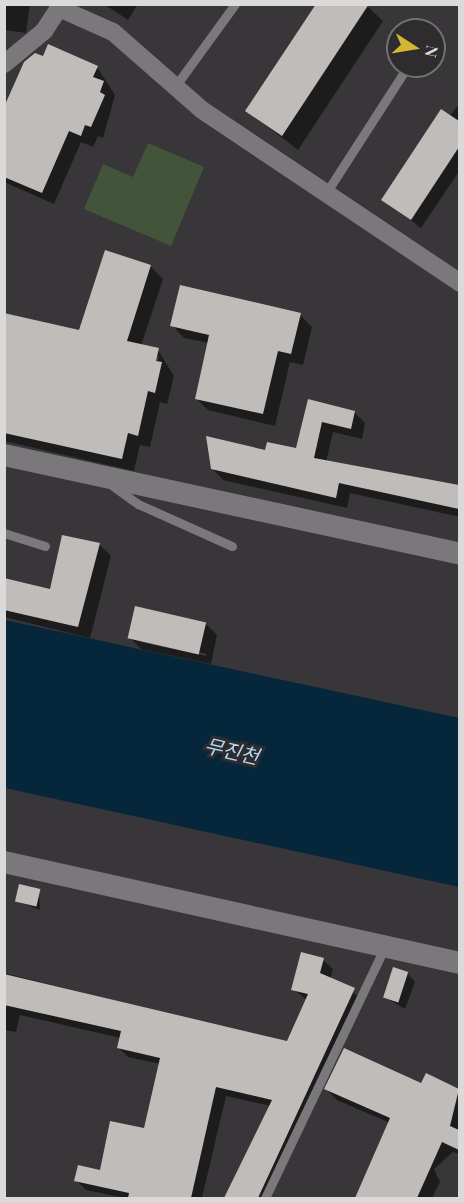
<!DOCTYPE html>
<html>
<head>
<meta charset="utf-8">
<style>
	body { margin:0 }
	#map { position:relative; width:464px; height:1203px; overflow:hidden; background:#383638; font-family:"Playfair Display","Noto Sans KR",serif }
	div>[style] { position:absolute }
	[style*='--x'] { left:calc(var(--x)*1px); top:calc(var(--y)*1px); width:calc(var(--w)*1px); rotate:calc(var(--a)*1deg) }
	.green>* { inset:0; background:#42543a }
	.water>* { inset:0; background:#06273b }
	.shadow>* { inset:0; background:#0007 }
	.building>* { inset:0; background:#bfbcba; transform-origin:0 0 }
	.service>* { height:9px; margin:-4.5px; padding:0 4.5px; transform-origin:4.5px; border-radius:4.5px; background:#7a787b }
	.minor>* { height:18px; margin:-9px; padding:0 9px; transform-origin:9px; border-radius:9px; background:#7a787b }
	.tertiary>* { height:22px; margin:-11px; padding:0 11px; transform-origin:11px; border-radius:11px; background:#7a787b }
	span { translate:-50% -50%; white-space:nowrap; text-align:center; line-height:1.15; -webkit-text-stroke:6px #2e2c2e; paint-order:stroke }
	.water-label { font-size:20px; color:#b1d8f5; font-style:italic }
	.frame { position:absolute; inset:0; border:6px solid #dbdadb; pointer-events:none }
	.north { position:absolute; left:386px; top:18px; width:60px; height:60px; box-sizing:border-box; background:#2e2c2e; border:2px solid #737273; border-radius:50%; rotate:102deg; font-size:16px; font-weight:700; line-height:24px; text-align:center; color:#dbdadb }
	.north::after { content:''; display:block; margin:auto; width:21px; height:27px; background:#d4b635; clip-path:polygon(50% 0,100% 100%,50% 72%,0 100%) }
</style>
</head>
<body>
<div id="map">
	<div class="green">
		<div style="clip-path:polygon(148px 143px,204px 167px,171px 246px,84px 209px,103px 164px,133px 177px)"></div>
	</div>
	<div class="water">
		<div style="clip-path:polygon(5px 620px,459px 718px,459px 887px,5px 788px)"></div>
	</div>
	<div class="shadow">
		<div style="clip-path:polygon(4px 4px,30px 4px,26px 33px,4px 30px)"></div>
		<div style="clip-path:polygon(104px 4px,138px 4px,128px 20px)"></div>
		<div style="clip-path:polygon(365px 4px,383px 21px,298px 150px,247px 111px)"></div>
		<div style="clip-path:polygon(43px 58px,97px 67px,115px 95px,103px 138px,98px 136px,93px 147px,81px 142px,54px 204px,4px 182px,4px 111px)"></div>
		<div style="clip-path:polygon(460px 103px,460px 170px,421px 228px,383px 199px)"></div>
		<div style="clip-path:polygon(evenodd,150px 266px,163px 279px,141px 346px,158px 350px,174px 376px,167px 404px,160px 402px,150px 447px,140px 445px,134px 471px,4px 441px,4px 322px,80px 332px,150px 266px,156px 356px,159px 356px,156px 369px,156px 356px)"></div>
		<div style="clip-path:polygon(300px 315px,312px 327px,303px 365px,290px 362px,275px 426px,208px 410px,196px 398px,209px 343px,184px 338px,172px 325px)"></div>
		<div style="clip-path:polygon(309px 401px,354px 412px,365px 423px,362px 439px,333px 432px,326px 462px,460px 488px,460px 517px,350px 493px,347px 508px,223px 480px,212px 468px,266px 451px,297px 450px)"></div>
		<div style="clip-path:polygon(99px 544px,111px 556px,90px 638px,4px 617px,4px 579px,51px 591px)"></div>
		<div style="clip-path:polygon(evenodd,205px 623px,217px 635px,211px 664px,141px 649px,129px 637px,205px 623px,141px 639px,207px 654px,206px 656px,141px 642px,141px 639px)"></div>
		<div style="clip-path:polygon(39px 890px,40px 910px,17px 901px)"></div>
		<div style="clip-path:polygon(323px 960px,333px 969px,330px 979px,363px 999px,270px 1198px,226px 1198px,271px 1106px,226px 1096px,202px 1198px,125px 1198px,86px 1190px,76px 1180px,101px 1171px,145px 1130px,160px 1064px,128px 1057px,119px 1048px,121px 1038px,20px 1015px,16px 1032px,4px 1030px,4px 973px,287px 1043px,307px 1000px,293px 989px)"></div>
		<div style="clip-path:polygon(407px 973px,415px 982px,405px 1009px,384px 996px)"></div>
		<div style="clip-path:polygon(426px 1075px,460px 1090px,460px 1154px,453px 1152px,434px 1169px,440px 1182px,432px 1198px,356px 1198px,390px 1123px,337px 1100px,326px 1089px,422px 1085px)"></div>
	</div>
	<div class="building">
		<div style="clip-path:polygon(316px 4px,369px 4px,282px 136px,245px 111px)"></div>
		<div style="clip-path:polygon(48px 44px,98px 66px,93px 77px,104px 81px,100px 92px,105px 95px,91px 127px,85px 125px,81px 136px,69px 131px,42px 193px,4px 177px,4px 107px,24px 62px,35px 53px,43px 56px)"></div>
		<div style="clip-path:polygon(441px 109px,459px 121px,459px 147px,411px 220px,381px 200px)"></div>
		<div style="clip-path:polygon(105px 250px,151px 265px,127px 341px,159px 348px,156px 361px,162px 362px,155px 393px,148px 391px,138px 436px,128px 433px,122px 459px,4px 433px,4px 313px,79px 330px)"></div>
		<div style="clip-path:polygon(180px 285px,301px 313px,291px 354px,278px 351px,263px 414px,195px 399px,209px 335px,170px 326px)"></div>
		<div style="clip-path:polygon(308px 399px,355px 411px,351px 429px,322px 422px,314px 458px,459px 485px,459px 509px,339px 483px,336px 498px,211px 469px,206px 436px,265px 450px,267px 442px,296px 448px)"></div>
		<div style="clip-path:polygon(62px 535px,100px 543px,78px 627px,4px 610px,4px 578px,50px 589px)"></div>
		<div style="left:135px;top:606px;width:73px;height:33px;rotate:13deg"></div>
		<div style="left:19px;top:884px;width:22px;height:18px;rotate:13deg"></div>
		<div style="clip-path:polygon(301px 952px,324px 958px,320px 973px,355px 988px,258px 1198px,224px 1198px,272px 1100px,216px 1087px,191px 1198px,128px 1198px,129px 1193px,74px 1181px,78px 1165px,100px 1170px,110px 1121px,144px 1128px,160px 1058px,117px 1048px,121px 1031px,4px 1005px,4px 974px,287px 1041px,308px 994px,291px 990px)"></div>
		<div style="left:393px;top:967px;width:16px;height:32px;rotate:18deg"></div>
		<div style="clip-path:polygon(344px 1048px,421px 1083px,426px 1073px,459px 1089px,450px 1126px,459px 1130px,459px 1150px,442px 1142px,417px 1198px,355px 1198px,390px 1118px,324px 1089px)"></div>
	</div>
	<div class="service">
		<div style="--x:431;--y:30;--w:1;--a:-45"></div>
		<div style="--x:174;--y:88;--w:104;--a:-54"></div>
		<div style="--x:326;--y:193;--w:151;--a:-57.2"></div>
		<div style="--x:113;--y:486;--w:31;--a:36"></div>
		<div style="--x:138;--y:504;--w:103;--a:24.1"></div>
		<div style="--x:4;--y:533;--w:43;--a:17.6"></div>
		<div style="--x:265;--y:1198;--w:277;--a:-64.5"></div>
	</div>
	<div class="minor">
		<div style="--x:4;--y:64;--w:52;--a:-39.5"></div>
		<div style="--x:44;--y:31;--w:27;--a:-57"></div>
		<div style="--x:59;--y:8;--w:59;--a:24"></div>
		<div style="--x:113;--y:32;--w:118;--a:41.2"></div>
		<div style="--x:202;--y:110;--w:311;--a:33.8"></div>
	</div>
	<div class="tertiary">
		<div style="--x:4;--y:455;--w:467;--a:12.2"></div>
		<div style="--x:4;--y:862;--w:467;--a:12.5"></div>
	</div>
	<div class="water-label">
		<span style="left:232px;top:750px;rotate:13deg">무진천</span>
	</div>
	<div class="frame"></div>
	<div class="north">N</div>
</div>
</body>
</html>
